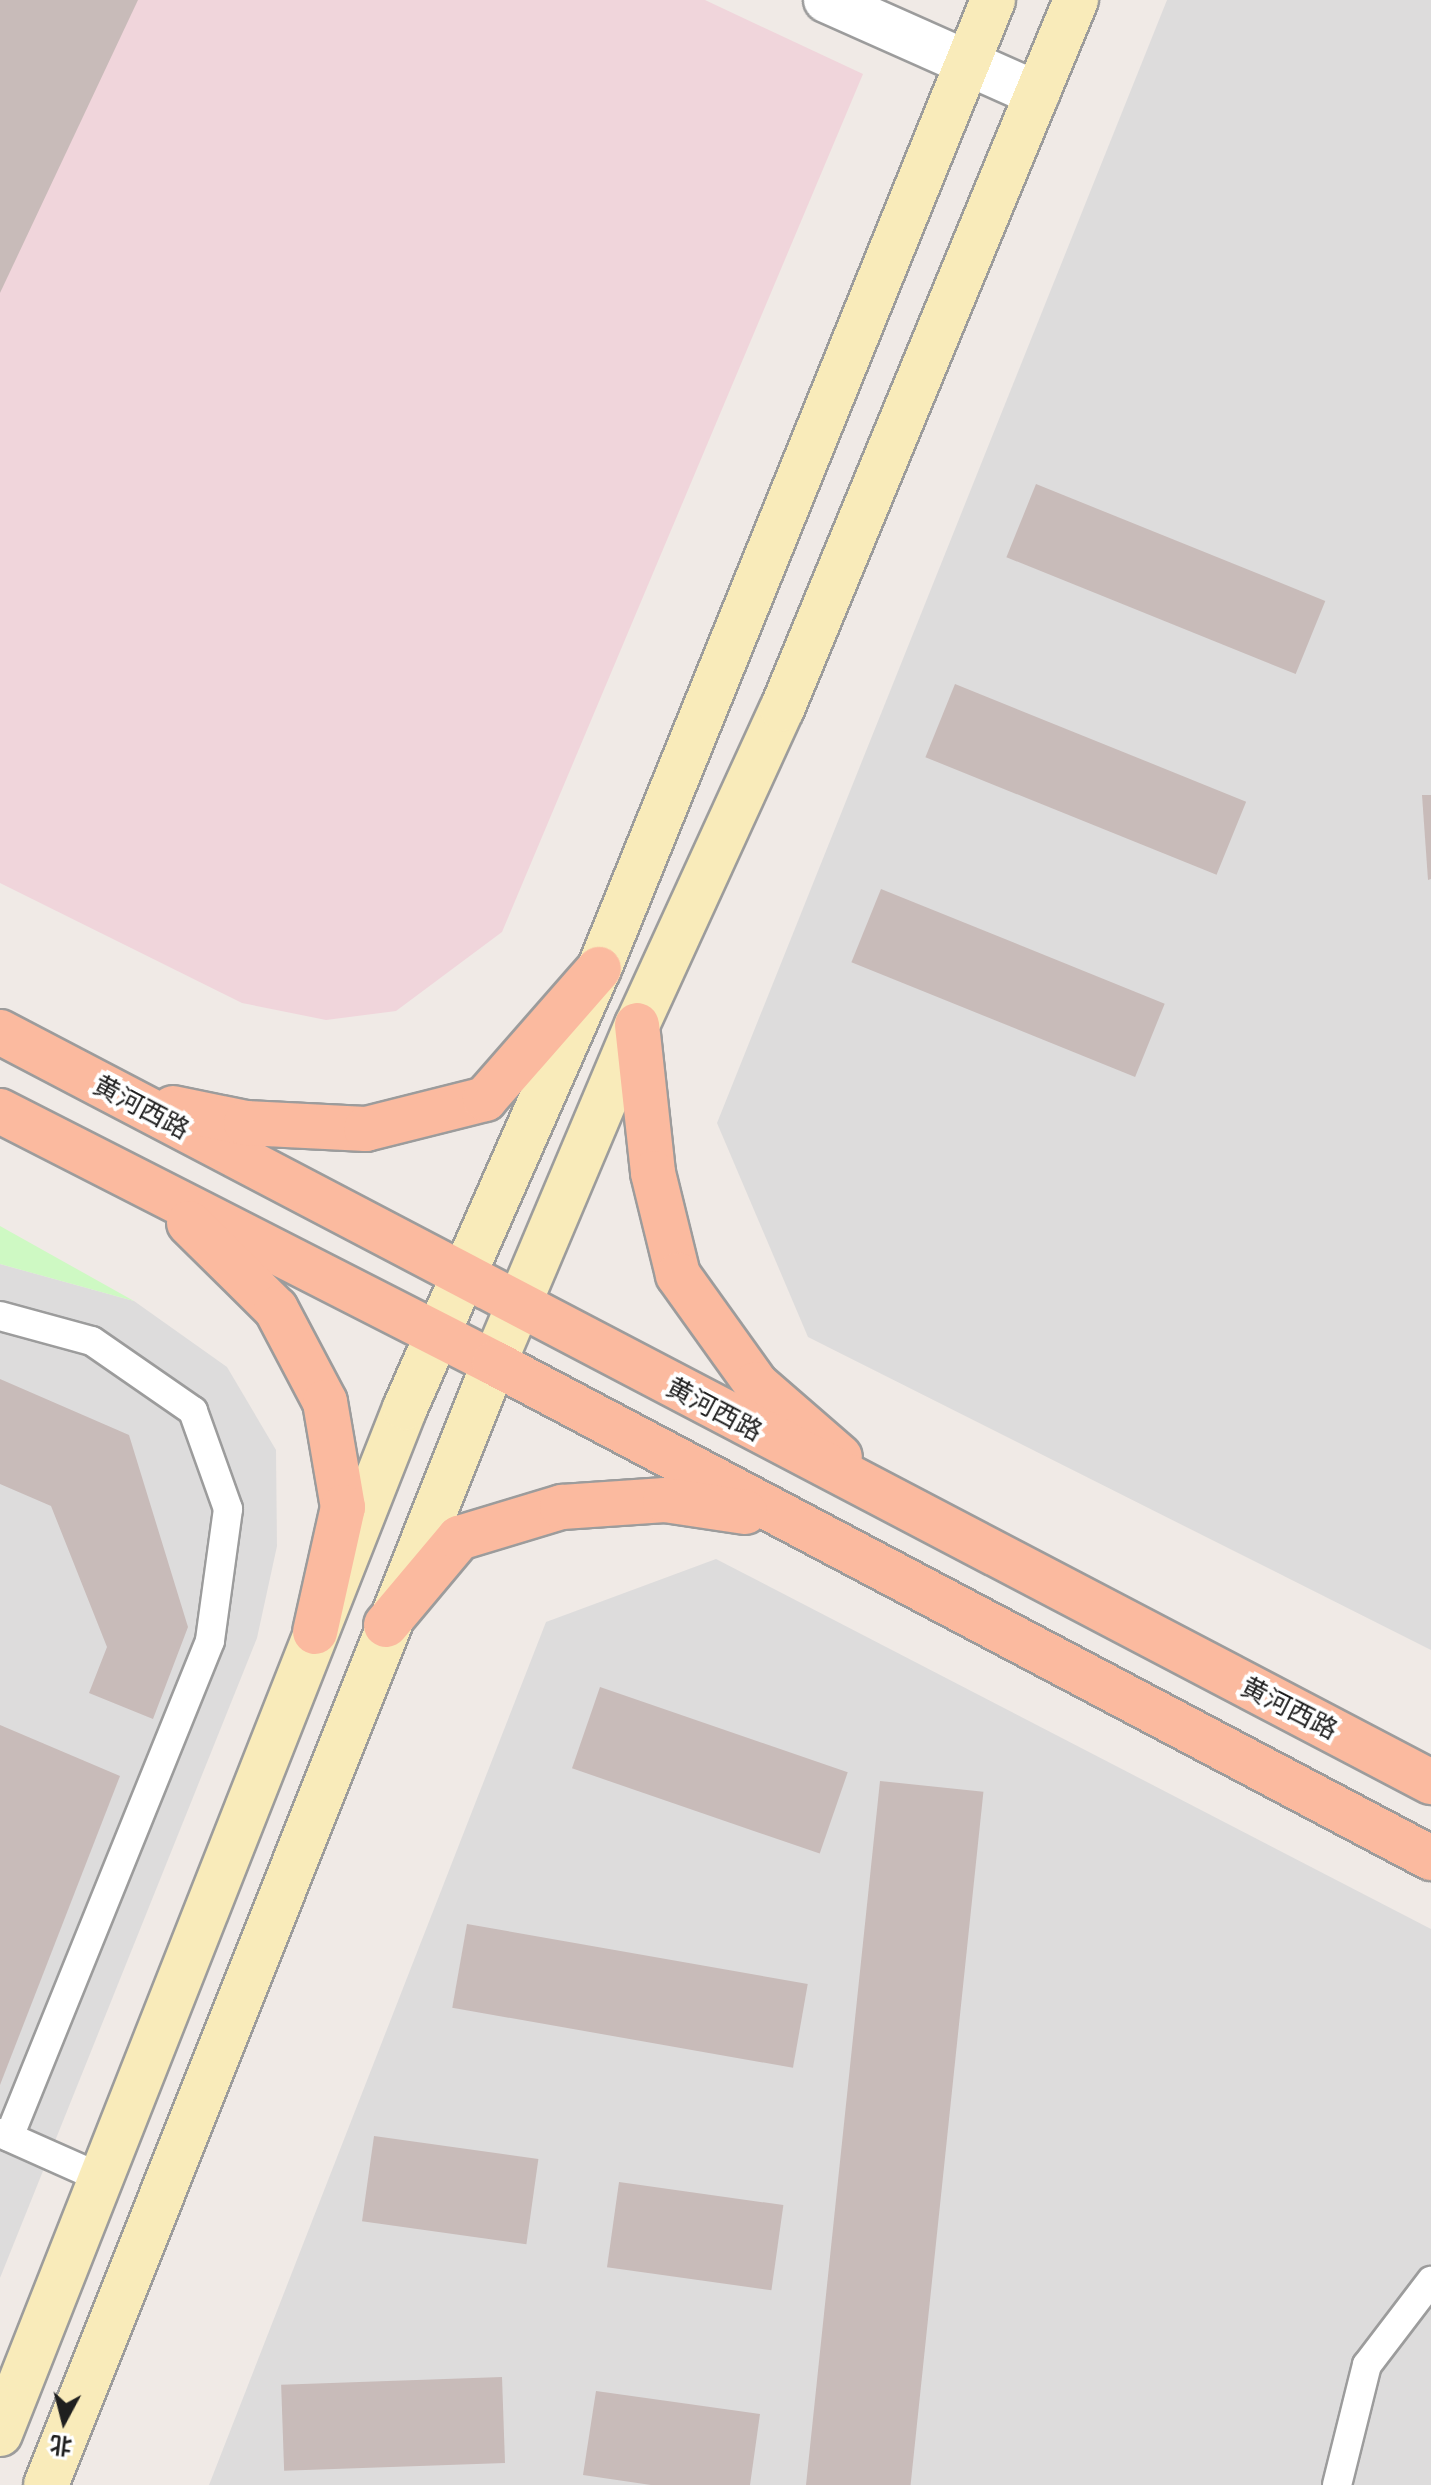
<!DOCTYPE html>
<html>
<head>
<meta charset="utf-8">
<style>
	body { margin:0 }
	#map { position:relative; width:1431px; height:2485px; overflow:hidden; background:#f0eae6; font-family:Cabin,"Noto Sans SC",sans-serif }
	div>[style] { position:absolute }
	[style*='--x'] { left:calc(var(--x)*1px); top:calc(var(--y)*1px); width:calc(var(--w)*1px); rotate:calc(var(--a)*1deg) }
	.residential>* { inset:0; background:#dddcdc }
	.commercial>* { inset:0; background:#f0d5db }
	.park>* { inset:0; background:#cef9c3 }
	.building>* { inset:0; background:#c8bbb9; transform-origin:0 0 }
	.roads { filter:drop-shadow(2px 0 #9c9c9c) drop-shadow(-2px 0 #9c9c9c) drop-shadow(0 2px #9c9c9c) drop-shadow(0 -2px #9c9c9c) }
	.lane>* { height:28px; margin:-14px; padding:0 14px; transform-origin:14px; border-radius:14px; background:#fff }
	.street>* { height:44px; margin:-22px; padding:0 22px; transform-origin:22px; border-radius:22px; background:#fff }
	.secondary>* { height:44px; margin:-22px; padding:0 22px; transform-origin:22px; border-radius:22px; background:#f9ebba }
	.primary>* { height:44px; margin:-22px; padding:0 22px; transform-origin:22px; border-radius:22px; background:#fbba9f }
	span { translate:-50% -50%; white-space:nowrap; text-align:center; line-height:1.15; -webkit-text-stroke:8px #fff; paint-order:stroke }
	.street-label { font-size:26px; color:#1f1f1f }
	.north { position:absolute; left:24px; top:2381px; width:80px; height:80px; -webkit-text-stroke:6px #fff; paint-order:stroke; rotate:187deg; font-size:22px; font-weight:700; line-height:32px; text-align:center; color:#1f1f1f }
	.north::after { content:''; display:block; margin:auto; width:28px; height:36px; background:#1f1f1f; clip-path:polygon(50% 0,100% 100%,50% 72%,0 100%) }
</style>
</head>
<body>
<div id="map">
	<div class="residential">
		<div style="clip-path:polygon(1167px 0,1431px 0,1431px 1650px,808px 1337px,717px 1123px)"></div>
		<div style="clip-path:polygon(0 1264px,134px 1301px,227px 1367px,276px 1450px,277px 1546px,257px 1638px,0 2278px)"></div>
		<div style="clip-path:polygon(716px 1559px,1431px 1929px,1431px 2485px,209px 2485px,546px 1622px)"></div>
	</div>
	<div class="commercial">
		<div style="clip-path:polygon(0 0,705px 0,863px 74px,502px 932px,396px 1011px,326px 1020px,242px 1003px,0 883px)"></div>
	</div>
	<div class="park">
		<div style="clip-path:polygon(0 1226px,134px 1301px,0 1264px)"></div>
	</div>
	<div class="building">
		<div style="clip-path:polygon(0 0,138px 0,0 293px)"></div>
		<div style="left:1036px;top:484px;width:312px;height:79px;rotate:22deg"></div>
		<div style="left:955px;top:684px;width:314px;height:79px;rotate:22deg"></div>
		<div style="clip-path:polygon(1422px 795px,1431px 795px,1431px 879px,1428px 880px)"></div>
		<div style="left:881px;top:889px;width:306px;height:79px;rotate:22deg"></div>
		<div style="clip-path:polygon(0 1379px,129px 1435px,188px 1627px,153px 1719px,89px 1693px,107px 1647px,51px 1506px,0 1484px)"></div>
		<div style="left:600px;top:1687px;width:262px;height:86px;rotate:19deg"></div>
		<div style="clip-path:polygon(0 1725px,120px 1776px,0 2085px)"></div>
		<div style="left:880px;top:1781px;width:104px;height:708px;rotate:6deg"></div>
		<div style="left:467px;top:1924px;width:346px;height:85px;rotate:10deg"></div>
		<div style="left:374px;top:2136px;width:166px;height:86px;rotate:8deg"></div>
		<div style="left:619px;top:2182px;width:166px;height:86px;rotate:8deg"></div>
		<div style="left:502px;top:2377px;width:86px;height:221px;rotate:88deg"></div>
		<div style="clip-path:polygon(596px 2391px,760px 2414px,750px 2485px,651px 2485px,583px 2475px)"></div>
	</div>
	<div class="roads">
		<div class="lane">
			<div style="--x:0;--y:1316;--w:95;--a:15.2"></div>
			<div style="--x:92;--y:1341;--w:123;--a:34.7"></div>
			<div style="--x:193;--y:1411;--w:104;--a:70.3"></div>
			<div style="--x:228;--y:1509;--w:133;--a:97.8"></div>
			<div style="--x:210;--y:1641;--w:535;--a:112.06"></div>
			<div style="--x:0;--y:2133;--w:111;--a:24"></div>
			<div style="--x:1337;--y:2485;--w:124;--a:-76"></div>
			<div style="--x:1367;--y:2365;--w:106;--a:-52.7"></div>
		</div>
		<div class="street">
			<div style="--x:826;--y:0;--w:231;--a:24"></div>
		</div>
		<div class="secondary">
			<div style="--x:0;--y:2434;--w:1103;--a:-68.46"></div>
			<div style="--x:405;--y:1408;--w:480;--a:-66.2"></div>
			<div style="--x:599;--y:969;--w:1046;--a:-67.87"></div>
			<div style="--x:46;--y:2485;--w:1208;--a:-68.23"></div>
			<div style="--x:494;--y:1363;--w:367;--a:-67.1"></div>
			<div style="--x:637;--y:1025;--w:348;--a:-65.4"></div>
			<div style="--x:782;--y:709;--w:768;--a:-67.48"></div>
		</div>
		<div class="primary">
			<div style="--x:637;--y:1025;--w:149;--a:83.8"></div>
			<div style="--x:653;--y:1173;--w:105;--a:76.2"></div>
			<div style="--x:678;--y:1275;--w:134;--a:54.4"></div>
			<div style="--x:756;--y:1384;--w:111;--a:41"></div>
			<div style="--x:0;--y:1032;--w:1616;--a:27.66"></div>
			<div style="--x:173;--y:1108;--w:75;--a:11.6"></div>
			<div style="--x:246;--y:1123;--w:120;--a:2.9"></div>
			<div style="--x:366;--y:1129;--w:123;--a:-14.1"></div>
			<div style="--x:485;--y:1099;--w:173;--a:-48.8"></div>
			<div style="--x:0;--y:1111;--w:555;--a:27.03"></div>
			<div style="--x:494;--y:1363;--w:1060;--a:27.85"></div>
			<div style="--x:189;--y:1223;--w:122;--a:44.7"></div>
			<div style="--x:276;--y:1309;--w:105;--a:62.2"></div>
			<div style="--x:325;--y:1402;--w:107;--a:80.3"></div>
			<div style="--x:343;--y:1507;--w:128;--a:102.6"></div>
			<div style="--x:386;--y:1625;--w:114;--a:-50"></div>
			<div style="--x:459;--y:1538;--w:108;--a:-16.8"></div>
			<div style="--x:562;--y:1507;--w:103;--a:-3.9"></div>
			<div style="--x:665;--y:1500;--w:81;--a:8.5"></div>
		</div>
	</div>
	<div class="street-label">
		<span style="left:141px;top:1108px;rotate:28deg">黄河西路</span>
		<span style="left:714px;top:1410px;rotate:28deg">黄河西路</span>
		<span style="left:1289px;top:1709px;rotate:27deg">黄河西路</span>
	</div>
	<div class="north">北</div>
</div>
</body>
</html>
